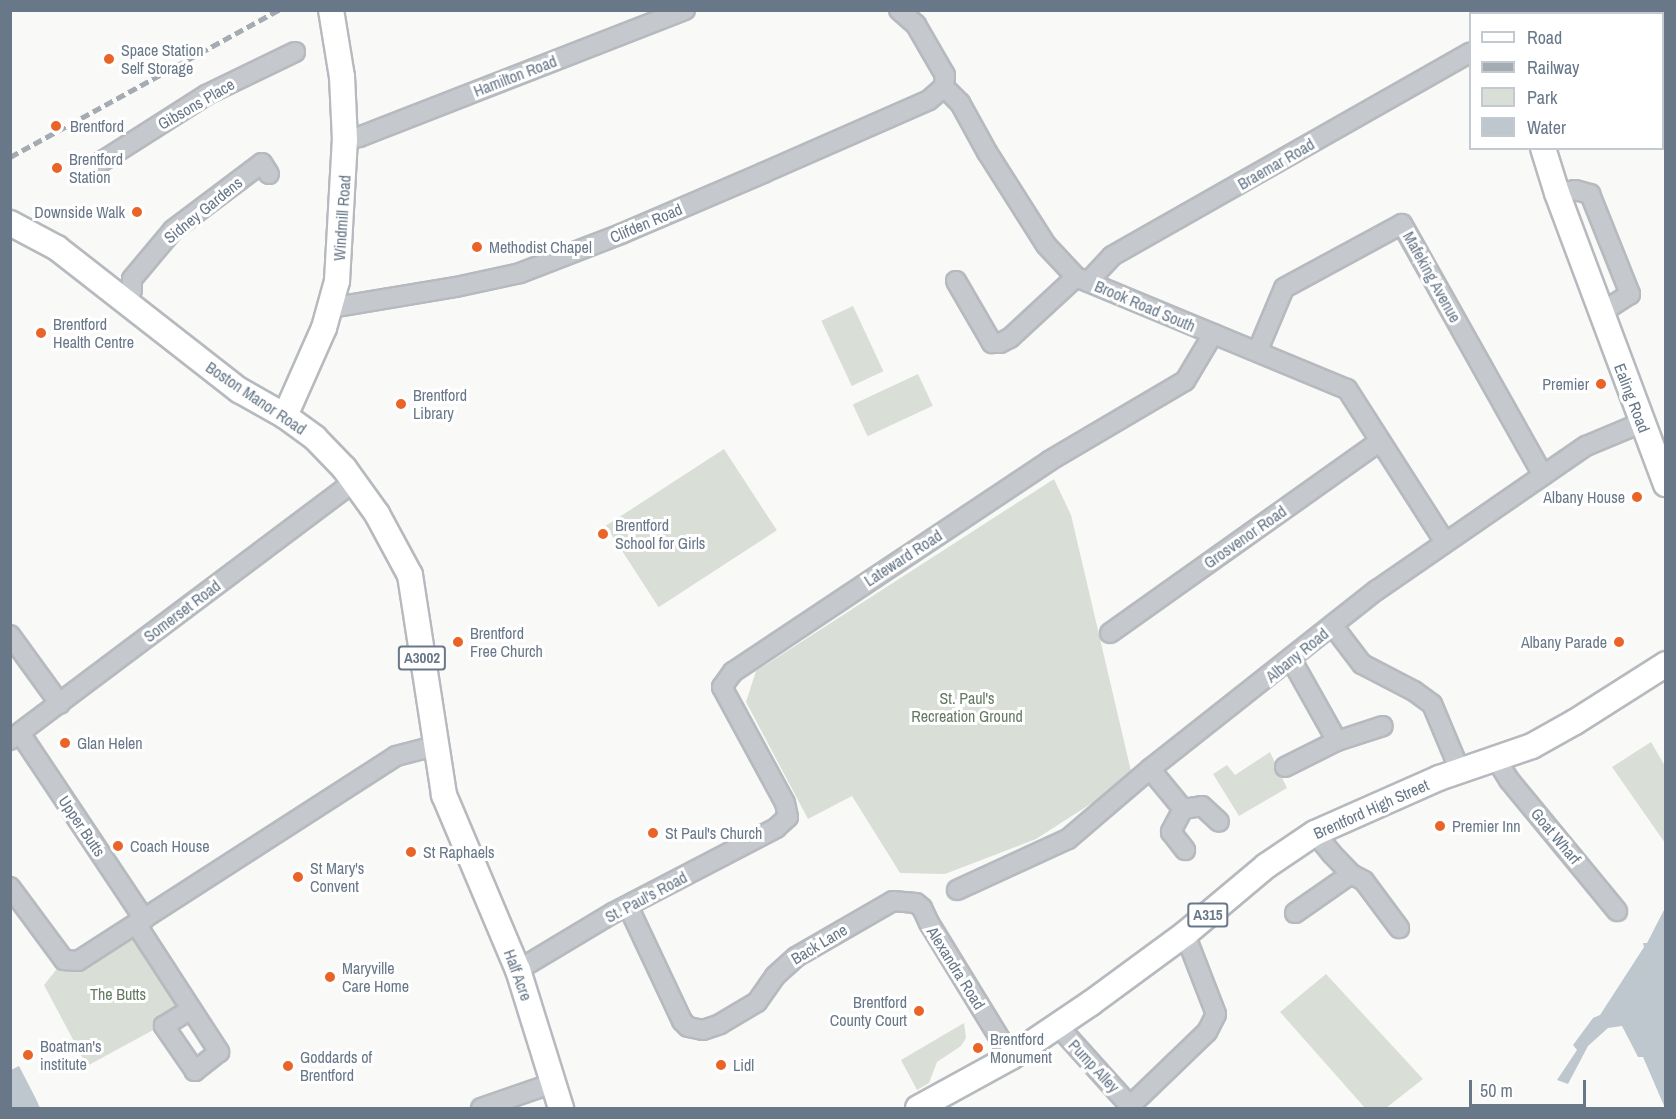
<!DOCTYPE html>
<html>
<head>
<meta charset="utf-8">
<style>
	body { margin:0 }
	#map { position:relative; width:1676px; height:1119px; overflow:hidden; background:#f9faf7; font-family:"Archivo Narrow",sans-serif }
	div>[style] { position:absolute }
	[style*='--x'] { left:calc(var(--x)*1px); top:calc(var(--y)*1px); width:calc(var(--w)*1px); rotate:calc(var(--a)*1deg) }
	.green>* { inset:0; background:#d9dfd6; transform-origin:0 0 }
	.water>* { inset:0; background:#bdc7cd }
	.roads { filter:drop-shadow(2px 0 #b6babf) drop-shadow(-2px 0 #b6babf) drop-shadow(0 2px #b6babf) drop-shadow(0 -2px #b6babf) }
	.minor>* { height:18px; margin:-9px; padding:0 9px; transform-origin:9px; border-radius:9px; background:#c5c9cd }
	.major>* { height:24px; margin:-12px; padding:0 12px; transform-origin:12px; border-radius:12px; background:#fff }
	.rail>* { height:4.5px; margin-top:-2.25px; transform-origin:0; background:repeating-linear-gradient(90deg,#a5abb2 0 9px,transparent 0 13.5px) }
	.dots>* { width:16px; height:16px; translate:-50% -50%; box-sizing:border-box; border:3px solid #fff; border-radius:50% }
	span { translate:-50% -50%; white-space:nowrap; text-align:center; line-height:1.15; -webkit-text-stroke:6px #fff; paint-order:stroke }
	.shield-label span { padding:2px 4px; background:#fff; border:2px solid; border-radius:4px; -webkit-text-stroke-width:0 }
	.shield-label { font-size:15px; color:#687889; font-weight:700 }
	.poi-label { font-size:16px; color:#687889 }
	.left { translate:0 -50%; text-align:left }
	.right { translate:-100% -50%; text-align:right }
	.street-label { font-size:16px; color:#687889 }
	.park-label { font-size:16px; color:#667a63 }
	.frame { position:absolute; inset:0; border:12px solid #687889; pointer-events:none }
	.legend { position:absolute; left:1469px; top:12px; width:195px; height:138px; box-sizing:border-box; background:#fff; border:2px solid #c3c9d0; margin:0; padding:8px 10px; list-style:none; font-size:18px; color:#687889 }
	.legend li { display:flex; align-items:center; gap:12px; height:30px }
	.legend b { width:30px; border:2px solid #c3c9d0 }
	.scale { position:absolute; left:1469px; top:1080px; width:117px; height:27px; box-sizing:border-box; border:3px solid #687889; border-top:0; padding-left:8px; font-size:18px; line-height:21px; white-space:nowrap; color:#687889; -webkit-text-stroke:4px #fff; paint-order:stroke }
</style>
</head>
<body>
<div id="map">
	<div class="green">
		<div style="left:853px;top:306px;width:72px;height:35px;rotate:65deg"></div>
		<div style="left:918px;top:374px;width:35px;height:72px;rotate:65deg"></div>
		<div style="left:724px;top:449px;width:97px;height:141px;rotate:57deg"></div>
		<div style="clip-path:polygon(1054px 479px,1071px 515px,1131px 771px,1103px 796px,1036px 839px,945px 874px,900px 873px,852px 796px,808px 819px,746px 702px,756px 671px)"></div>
		<div style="clip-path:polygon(1651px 742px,1665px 766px,1665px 843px,1612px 767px)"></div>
		<div style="clip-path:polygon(1270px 752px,1287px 788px,1239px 816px,1213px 774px,1227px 765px,1235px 775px)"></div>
		<div style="clip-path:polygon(136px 924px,190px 1010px,87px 1066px,44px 985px,64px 960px)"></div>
		<div style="clip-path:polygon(1326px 974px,1423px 1079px,1386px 1108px,1365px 1108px,1280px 1012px)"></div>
		<div style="clip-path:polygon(964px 1023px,966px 1038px,961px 1046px,937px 1062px,929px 1083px,917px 1090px,901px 1060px)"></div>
	</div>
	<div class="water">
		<div style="clip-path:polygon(1665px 908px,1665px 1108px,1643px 1057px,1638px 1057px,1622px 1026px,1608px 1028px,1588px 1046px,1568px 1084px,1557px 1080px,1577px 1050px,1573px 1045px,1593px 1018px,1600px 1015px,1644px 947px,1643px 943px,1647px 943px)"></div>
		<div style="clip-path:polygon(19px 1066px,36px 1099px,40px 1108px,11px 1108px,11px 1070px)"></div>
	</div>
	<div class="roads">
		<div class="minor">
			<div style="--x:899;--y:10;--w:23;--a:41"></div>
			<div style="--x:916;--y:25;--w:58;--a:59.9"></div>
			<div style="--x:945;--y:75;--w:12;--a:95"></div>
			<div style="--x:944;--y:87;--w:23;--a:45"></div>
			<div style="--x:960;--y:103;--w:56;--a:61.1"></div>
			<div style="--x:987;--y:152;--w:110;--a:57.6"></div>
			<div style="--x:1046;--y:245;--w:44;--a:46.8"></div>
			<div style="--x:1076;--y:277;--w:293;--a:22.5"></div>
			<div style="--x:1347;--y:389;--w:182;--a:57.4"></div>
			<div style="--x:1662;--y:28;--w:4;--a:-14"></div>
			<div style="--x:345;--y:140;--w:14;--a:-12"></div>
			<div style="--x:359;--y:137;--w:350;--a:-21.3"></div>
			<div style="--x:101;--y:162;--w:125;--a:-32.5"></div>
			<div style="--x:206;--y:95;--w:99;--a:-25.8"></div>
			<div style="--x:1557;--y:193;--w:18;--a:-9"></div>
			<div style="--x:1575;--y:190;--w:16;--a:15"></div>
			<div style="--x:1590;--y:194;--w:108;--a:68.2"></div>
			<div style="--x:1630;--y:294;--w:35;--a:147"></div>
			<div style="--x:956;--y:281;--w:72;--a:59.9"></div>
			<div style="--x:992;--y:343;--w:8;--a:0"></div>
			<div style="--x:1000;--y:343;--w:11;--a:-27"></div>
			<div style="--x:1010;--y:338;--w:90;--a:-42.7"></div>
			<div style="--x:1088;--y:282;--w:35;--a:-47"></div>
			<div style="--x:1112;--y:256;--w:412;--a:-29.6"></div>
			<div style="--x:125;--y:301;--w:13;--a:-58"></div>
			<div style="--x:132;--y:290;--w:11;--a:-90"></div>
			<div style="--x:132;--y:279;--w:64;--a:-50.1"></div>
			<div style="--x:173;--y:230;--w:111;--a:-37"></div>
			<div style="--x:262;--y:163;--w:13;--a:58"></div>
			<div style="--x:330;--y:308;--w:128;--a:-9.5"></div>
			<div style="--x:456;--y:287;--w:66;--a:-12.3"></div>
			<div style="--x:520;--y:273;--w:108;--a:-21.1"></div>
			<div style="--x:621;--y:234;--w:155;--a:-23.2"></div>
			<div style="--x:763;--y:173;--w:181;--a:-23.7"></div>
			<div style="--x:929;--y:100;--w:20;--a:-41"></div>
			<div style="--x:1258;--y:350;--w:67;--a:-67.2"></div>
			<div style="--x:1284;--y:288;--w:134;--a:-28.5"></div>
			<div style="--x:1402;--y:224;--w:288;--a:60.7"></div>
			<div style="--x:1333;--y:626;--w:48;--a:52.7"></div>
			<div style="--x:1362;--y:664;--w:59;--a:27.4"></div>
			<div style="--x:1414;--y:691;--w:22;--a:36"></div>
			<div style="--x:1432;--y:704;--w:73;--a:67.3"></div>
			<div style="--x:1110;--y:633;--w:331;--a:-35.4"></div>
			<div style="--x:10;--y:635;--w:85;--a:54.1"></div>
			<div style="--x:1291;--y:659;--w:94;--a:60.7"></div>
			<div style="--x:1337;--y:741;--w:48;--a:-18.1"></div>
			<div style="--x:20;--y:733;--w:224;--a:56.3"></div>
			<div style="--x:10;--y:740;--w:429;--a:-36.9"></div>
			<div style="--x:1496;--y:759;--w:25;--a:58"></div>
			<div style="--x:1509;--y:780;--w:170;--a:50.5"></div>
			<div style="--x:1285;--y:767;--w:58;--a:-26.6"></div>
			<div style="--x:1150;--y:769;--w:52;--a:50.5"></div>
			<div style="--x:1183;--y:809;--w:19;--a:-9"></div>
			<div style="--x:1202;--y:806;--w:23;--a:43"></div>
			<div style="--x:1183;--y:809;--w:26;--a:118"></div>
			<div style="--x:1171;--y:832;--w:23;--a:52"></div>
			<div style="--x:1315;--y:833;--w:27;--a:51"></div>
			<div style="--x:1332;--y:854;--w:28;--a:46"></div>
			<div style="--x:1351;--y:874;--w:15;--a:28"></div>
			<div style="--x:1364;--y:881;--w:59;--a:53.3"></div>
			<div style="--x:10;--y:887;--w:91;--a:53.5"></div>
			<div style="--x:64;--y:960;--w:14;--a:4"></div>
			<div style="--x:78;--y:961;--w:378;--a:-32.8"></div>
			<div style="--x:396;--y:756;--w:40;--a:-14.4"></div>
			<div style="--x:957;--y:890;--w:122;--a:-24.7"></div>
			<div style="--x:1068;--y:839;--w:108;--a:-40.5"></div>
			<div style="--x:1150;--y:769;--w:289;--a:-38.3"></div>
			<div style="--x:1377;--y:590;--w:254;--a:-34.6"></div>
			<div style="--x:1586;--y:446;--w:60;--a:-22.7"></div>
			<div style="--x:628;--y:906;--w:127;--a:64.8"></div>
			<div style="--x:682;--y:1021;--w:8;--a:45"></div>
			<div style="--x:688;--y:1027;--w:15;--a:11"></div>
			<div style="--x:703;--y:1030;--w:18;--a:-19"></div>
			<div style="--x:720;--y:1024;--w:43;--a:-30.7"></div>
			<div style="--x:757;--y:1002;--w:32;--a:-55"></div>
			<div style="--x:775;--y:976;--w:28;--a:-42"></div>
			<div style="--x:796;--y:957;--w:112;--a:-30"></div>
			<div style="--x:893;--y:901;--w:23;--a:5"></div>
			<div style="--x:916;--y:903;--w:8;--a:40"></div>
			<div style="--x:922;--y:908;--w:17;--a:65"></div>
			<div style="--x:929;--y:923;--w:157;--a:58.5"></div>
			<div style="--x:1295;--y:913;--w:68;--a:-34.9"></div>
			<div style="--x:136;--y:924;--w:153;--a:57"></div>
			<div style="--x:219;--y:1052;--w:31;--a:142"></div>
			<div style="--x:195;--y:1071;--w:55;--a:-124.6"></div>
			<div style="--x:164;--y:1026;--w:31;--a:-32"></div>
			<div style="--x:518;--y:970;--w:111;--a:-31"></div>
			<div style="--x:613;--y:913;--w:184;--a:-27.5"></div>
			<div style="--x:776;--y:828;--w:16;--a:-43"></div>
			<div style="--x:788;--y:817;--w:14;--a:-102"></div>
			<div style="--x:785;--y:803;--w:132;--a:-118.5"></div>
			<div style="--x:722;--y:687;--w:19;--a:-54"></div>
			<div style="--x:733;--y:672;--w:380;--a:-33.7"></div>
			<div style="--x:1049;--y:461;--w:158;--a:-30.5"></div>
			<div style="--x:1185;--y:381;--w:55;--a:-59.2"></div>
			<div style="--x:1058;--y:1026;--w:108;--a:48"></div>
			<div style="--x:1130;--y:1106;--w:107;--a:-43.9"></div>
			<div style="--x:1207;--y:1032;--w:20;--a:-63"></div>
			<div style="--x:1216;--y:1014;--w:86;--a:-111.2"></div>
			<div style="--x:481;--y:1108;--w:76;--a:-19.1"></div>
		</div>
		<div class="major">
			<div style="--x:1494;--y:10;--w:4;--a:63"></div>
			<div style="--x:1543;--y:148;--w:47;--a:72.7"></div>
			<div style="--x:1557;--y:193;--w:311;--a:69.5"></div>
			<div style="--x:10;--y:223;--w:53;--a:28"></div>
			<div style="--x:57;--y:248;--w:231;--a:38"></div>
			<div style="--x:239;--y:390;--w:53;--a:29.5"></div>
			<div style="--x:285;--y:416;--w:37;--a:36"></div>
			<div style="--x:315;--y:438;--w:42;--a:46"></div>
			<div style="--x:344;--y:468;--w:57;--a:54.3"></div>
			<div style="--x:377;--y:514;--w:69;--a:61.6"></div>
			<div style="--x:410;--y:575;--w:223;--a:81.2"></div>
			<div style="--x:444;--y:795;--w:190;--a:67.1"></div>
			<div style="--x:518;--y:970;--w:145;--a:72.7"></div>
			<div style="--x:285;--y:416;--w:96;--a:-66.1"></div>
			<div style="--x:324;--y:328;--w:49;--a:-74.5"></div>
			<div style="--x:337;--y:281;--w:141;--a:-86.8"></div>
			<div style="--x:345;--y:140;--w:63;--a:-92.7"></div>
			<div style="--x:342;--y:77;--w:68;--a:-99.3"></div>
			<div style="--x:918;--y:1108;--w:106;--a:-28.7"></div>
			<div style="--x:1011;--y:1057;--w:97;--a:-34"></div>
			<div style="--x:1091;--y:1003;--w:117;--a:-36.3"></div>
			<div style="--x:1185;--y:934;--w:106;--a:-40"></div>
			<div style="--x:1266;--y:866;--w:59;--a:-34"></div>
			<div style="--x:1315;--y:833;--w:136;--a:-23.9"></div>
			<div style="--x:1439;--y:778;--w:98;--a:-19"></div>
			<div style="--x:1532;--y:746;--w:49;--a:-29.2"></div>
			<div style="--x:1575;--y:722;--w:108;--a:-32.5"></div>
		</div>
	</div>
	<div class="rail">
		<div style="--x:10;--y:157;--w:307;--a:-28.7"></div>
	</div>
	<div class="dots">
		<div style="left:109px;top:59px;background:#ea6427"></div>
		<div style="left:56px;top:126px;background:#ea6427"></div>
		<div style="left:57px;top:168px;background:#ea6427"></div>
		<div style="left:137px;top:212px;background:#ea6427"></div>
		<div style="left:477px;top:247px;background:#ea6427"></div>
		<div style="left:41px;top:333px;background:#ea6427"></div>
		<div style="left:1601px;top:384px;background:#ea6427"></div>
		<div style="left:401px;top:404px;background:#ea6427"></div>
		<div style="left:1637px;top:497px;background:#ea6427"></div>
		<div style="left:603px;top:534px;background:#ea6427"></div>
		<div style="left:458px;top:642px;background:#ea6427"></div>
		<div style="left:1619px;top:642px;background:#ea6427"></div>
		<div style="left:65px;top:743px;background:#ea6427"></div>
		<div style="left:1440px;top:826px;background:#ea6427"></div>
		<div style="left:653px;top:833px;background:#ea6427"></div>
		<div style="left:118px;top:846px;background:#ea6427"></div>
		<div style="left:411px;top:852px;background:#ea6427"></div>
		<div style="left:298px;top:877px;background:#ea6427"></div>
		<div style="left:330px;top:977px;background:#ea6427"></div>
		<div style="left:919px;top:1011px;background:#ea6427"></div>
		<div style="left:978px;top:1048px;background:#ea6427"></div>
		<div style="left:28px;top:1055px;background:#ea6427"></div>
		<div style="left:721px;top:1065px;background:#ea6427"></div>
		<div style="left:288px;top:1066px;background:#ea6427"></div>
	</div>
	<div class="shield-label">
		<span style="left:422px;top:658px">A3002</span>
		<span style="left:1208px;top:915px">A315</span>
	</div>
	<div class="poi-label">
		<span class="left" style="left:121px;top:59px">Space Station<br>Self Storage</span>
		<span class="left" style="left:70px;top:126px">Brentford</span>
		<span class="left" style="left:69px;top:168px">Brentford<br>Station</span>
		<span class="right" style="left:125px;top:212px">Downside Walk</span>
		<span class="left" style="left:489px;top:247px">Methodist Chapel</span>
		<span class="left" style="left:53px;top:333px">Brentford<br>Health Centre</span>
		<span class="right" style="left:1589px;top:384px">Premier</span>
		<span class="left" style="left:413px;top:404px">Brentford<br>Library</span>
		<span class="right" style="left:1625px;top:497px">Albany House</span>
		<span class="left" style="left:615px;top:534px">Brentford<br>School for Girls</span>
		<span class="left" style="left:470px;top:642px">Brentford<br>Free Church</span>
		<span class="right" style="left:1607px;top:642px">Albany Parade</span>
		<span class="left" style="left:77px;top:743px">Glan Helen</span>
		<span class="left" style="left:1452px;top:826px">Premier Inn</span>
		<span class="left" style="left:665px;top:833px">St Paul's Church</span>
		<span class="left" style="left:130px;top:846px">Coach House</span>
		<span class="left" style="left:423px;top:852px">St Raphaels</span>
		<span class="left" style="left:310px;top:877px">St Mary's<br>Convent</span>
		<span class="left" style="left:342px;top:977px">Maryville<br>Care Home</span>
		<span class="right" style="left:907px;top:1011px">Brentford<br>County Court</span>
		<span class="left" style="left:990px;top:1048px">Brentford<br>Monument</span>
		<span class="left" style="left:40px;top:1055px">Boatman's<br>institute</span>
		<span class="left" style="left:300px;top:1066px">Goddards of<br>Brentford</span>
		<span class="left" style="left:733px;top:1065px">Lidl</span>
	</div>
	<div class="street-label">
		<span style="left:515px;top:76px;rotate:-21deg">Hamilton Road</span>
		<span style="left:196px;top:104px;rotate:-30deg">Gibsons Place</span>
		<span style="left:1276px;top:164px;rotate:-30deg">Braemar Road</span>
		<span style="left:203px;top:210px;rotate:-39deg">Sidney Gardens</span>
		<span style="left:342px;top:218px;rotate:-86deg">Windmill Road</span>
		<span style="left:646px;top:223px;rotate:-23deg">Clifden Road</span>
		<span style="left:1432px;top:277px;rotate:61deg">Mafeking Avenue</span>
		<span style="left:1145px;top:306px;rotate:23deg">Brook Road South</span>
		<span style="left:256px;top:398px;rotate:34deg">Boston Manor Road</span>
		<span style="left:1632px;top:398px;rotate:69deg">Ealing Road</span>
		<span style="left:1245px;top:537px;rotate:-35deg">Grosvenor Road</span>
		<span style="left:903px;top:558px;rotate:-33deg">Lateward Road</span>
		<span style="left:182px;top:611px;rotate:-37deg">Somerset Road</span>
		<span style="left:1297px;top:655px;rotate:-39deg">Albany Road</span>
		<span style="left:1371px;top:809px;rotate:-24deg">Brentford High Street</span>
		<span style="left:82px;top:826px;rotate:56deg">Upper Butts</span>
		<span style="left:1556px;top:836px;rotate:50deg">Goat Wharf</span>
		<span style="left:646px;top:897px;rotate:-28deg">St. Paul's Road</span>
		<span style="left:819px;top:944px;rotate:-31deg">Back Lane</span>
		<span style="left:956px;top:968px;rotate:58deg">Alexandra Road</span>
		<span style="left:518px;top:975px;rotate:70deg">Half Acre</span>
		<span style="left:1094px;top:1066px;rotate:47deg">Pump Alley</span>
	</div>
	<div class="park-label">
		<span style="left:967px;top:707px">St. Paul's<br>Recreation Ground</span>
		<span style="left:118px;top:994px">The Butts</span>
	</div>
	<div class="frame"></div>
	<ul class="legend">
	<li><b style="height:8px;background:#fff"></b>Road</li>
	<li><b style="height:8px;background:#a5abb2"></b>Railway</li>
	<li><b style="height:16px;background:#d9dfd6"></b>Park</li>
	<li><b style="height:16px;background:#bdc7cd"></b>Water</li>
	</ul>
	<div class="scale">50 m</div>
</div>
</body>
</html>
